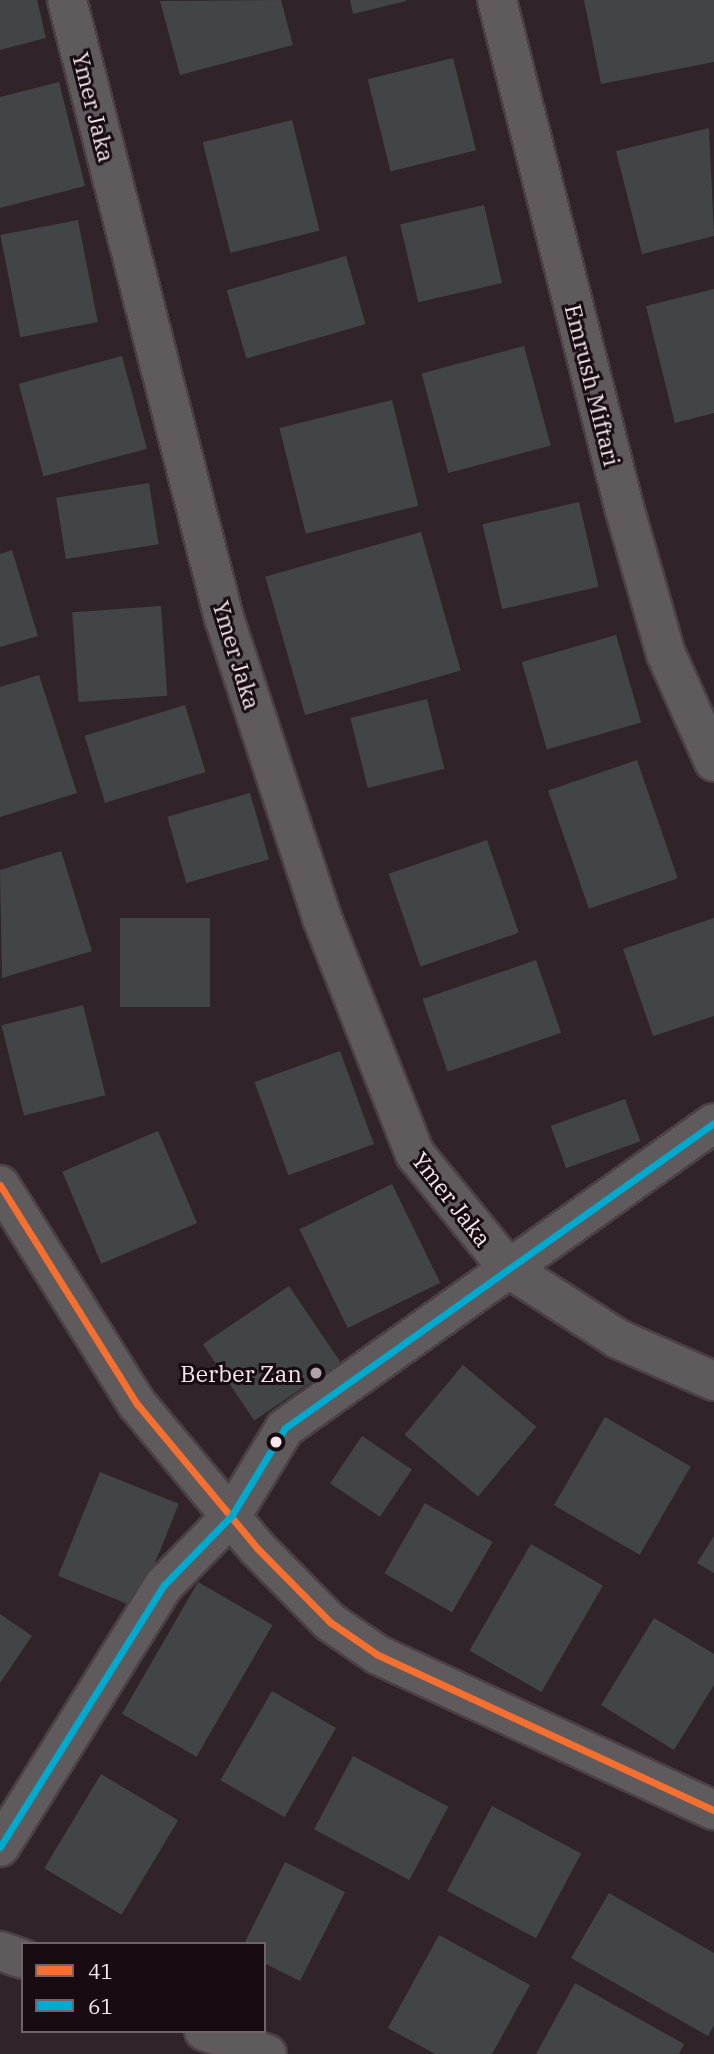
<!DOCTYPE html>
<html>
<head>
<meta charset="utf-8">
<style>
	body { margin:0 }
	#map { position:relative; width:714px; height:2054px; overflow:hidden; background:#30242a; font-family:"IBM Plex Serif",serif }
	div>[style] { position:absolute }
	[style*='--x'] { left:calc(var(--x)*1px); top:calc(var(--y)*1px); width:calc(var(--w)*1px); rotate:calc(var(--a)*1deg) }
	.building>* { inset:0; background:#424548; transform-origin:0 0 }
	.roads { filter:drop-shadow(2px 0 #4b4045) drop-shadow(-2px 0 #4b4045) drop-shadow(0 2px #4b4045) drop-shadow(0 -2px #4b4045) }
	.minor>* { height:38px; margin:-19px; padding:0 19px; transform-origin:19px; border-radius:19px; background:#5f5a5c }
	.bus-1>* { height:7px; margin:-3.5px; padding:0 3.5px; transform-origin:3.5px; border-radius:3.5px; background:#f46f30 }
	.bus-2>* { height:7px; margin:-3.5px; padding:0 3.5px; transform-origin:3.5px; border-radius:3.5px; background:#00a9ce }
	.dots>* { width:19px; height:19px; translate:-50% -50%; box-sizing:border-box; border:4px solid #160c11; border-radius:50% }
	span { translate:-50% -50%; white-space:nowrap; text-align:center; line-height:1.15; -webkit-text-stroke:6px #160c11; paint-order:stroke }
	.street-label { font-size:23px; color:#f6e7ee }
	.poi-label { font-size:23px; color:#f6e7ee }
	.right { translate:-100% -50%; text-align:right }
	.legend { position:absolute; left:21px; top:1942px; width:245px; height:91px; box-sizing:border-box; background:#160c11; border:2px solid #706469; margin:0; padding:9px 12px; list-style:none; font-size:21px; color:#f6e7ee }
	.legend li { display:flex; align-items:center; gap:14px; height:35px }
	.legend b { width:35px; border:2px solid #706469 }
</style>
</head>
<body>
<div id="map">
	<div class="building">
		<div style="clip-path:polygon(0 0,37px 0,46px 38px,0 50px)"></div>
		<div style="clip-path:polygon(281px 0,293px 45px,180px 75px,160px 1px)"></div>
		<div style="clip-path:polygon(350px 0,406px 0,406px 1px,353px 14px)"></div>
		<div style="clip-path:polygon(584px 0,714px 0,714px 62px,601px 84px)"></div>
		<div style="left:453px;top:58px;width:95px;height:88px;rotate:76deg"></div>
		<div style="clip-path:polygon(59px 82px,85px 186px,0 208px,0 97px)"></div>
		<div style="left:292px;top:120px;width:114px;height:92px;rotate:76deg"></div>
		<div style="clip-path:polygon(709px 128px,714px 236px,642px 254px,616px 151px)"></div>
		<div style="left:484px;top:205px;width:80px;height:86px;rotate:77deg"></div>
		<div style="left:78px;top:220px;width:104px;height:79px;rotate:79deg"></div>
		<div style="left:346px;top:256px;width:71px;height:124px;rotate:74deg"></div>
		<div style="clip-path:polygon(714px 289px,714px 413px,675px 423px,646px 306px)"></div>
		<div style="left:524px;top:346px;width:103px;height:106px;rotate:75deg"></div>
		<div style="left:122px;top:356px;width:96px;height:107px;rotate:75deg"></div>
		<div style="left:392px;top:400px;width:109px;height:116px;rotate:76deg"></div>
		<div style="left:149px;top:483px;width:62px;height:94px;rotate:81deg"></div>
		<div style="left:579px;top:502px;width:87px;height:99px;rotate:77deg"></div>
		<div style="left:421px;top:532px;width:144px;height:162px;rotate:74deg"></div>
		<div style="clip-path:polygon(12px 550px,38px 636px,0 647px,0 554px)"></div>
		<div style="left:161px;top:606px;width:90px;height:89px;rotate:86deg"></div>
		<div style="left:616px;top:635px;width:91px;height:98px;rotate:74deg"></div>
		<div style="clip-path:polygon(39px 675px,77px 793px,0 817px,0 687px)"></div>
		<div style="left:427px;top:699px;width:72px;height:79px;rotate:76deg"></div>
		<div style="left:185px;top:705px;width:70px;height:105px;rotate:73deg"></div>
		<div style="left:637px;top:760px;width:125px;height:94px;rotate:71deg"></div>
		<div style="left:250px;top:793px;width:69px;height:86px;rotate:74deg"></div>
		<div style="left:487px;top:840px;width:98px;height:104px;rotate:71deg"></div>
		<div style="clip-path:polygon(61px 851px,92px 951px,2px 978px,0 870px)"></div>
		<div style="left:120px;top:918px;width:90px;height:89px"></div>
		<div style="clip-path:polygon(714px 918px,714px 1016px,653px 1036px,623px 949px)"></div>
		<div style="left:536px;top:960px;width:77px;height:120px;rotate:71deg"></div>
		<div style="left:83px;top:1005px;width:93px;height:84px;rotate:76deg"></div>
		<div style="left:340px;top:1051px;width:99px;height:91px;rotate:70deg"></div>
		<div style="left:625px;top:1099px;width:45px;height:79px;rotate:70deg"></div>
		<div style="left:158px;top:1131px;width:100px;height:104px;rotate:67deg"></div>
		<div style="left:392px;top:1184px;width:110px;height:103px;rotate:64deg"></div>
		<div style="left:289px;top:1286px;width:92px;height:104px;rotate:56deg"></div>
		<div style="left:463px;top:1365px;width:96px;height:91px;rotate:40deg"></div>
		<div style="left:605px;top:1417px;width:99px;height:102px;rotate:30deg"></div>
		<div style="left:362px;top:1436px;width:60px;height:57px;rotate:34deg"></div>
		<div style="left:100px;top:1472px;width:85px;height:112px;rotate:22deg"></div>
		<div style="left:425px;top:1503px;width:78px;height:81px;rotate:30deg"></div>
		<div style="clip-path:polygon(714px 1536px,714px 1573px,697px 1563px)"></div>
		<div style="left:531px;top:1544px;width:83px;height:123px;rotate:30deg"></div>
		<div style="left:198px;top:1582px;width:86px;height:152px;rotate:30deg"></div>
		<div style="clip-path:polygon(0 1614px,32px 1636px,0 1683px)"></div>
		<div style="clip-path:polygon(654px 1618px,714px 1654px,714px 1685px,674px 1750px,601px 1705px)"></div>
		<div style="left:272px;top:1691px;width:74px;height:103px;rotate:30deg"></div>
		<div style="left:353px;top:1756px;width:108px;height:83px;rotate:28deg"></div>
		<div style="left:101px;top:1774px;width:90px;height:110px;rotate:31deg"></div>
		<div style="left:492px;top:1806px;width:101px;height:96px;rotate:28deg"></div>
		<div style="clip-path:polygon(285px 1862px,345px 1892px,300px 1981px,264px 1963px,264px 1944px,244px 1944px)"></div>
		<div style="clip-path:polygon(609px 1893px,714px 1953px,714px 2025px,708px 2036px,571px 1958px)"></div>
		<div style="clip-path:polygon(439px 1935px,530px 1985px,492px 2054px,435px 2054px,388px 2028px)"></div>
		<div style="clip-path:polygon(575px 1983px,684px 2044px,679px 2054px,536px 2054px)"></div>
	</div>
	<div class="roads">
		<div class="minor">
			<div style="--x:67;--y:0;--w:638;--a:75.75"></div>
			<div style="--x:224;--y:618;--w:316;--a:71.9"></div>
			<div style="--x:322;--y:918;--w:254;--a:68.5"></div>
			<div style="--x:415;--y:1154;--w:147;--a:50.8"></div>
			<div style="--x:508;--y:1268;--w:131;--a:32.8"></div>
			<div style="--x:618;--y:1339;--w:105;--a:23.6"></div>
			<div style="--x:497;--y:0;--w:523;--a:75.94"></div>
			<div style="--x:624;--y:507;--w:153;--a:74.1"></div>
			<div style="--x:666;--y:654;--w:118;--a:66"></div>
			<div style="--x:0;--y:1185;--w:258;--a:58"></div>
			<div style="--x:137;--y:1404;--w:187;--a:50.2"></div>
			<div style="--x:257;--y:1548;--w:104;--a:45.4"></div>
			<div style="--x:330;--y:1622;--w:58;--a:34.5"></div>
			<div style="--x:378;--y:1655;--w:370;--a:24.8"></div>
			<div style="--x:0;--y:1847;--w:309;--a:-58"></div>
			<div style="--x:164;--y:1585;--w:98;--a:-45.8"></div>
			<div style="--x:232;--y:1515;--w:102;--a:-58.7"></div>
			<div style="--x:285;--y:1428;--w:526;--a:-35.41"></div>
			<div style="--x:0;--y:1951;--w:24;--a:19"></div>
			<div style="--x:204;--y:2031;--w:67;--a:20.1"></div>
		</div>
	</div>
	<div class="bus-1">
		<div style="--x:0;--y:1185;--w:258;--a:58"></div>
		<div style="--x:137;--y:1404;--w:187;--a:50.2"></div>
		<div style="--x:257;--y:1548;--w:104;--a:45.4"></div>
		<div style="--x:330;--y:1622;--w:58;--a:34.5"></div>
		<div style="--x:378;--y:1655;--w:370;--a:24.8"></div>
	</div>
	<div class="bus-2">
		<div style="--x:0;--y:1847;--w:309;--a:-58"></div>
		<div style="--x:164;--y:1585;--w:98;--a:-45.8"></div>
		<div style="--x:232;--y:1515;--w:102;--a:-58.7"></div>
		<div style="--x:285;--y:1428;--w:526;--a:-35.41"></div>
	</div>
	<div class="dots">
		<div style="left:316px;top:1373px;background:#b1a3a9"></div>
		<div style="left:276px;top:1442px;background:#f6e7ee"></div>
	</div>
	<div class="street-label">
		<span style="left:94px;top:107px;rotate:76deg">Ymer Jaka</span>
		<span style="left:593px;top:385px;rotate:76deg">Emrush Miftari</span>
		<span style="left:237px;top:655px;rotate:73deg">Ymer Jaka</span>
		<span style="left:452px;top:1199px;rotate:52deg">Ymer Jaka</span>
	</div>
	<div class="poi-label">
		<span class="right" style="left:302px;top:1373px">Berber Zan</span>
	</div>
	<ul class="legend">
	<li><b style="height:9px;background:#f46f30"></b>41</li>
	<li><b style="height:9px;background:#00a9ce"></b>61</li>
	</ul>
</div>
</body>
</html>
